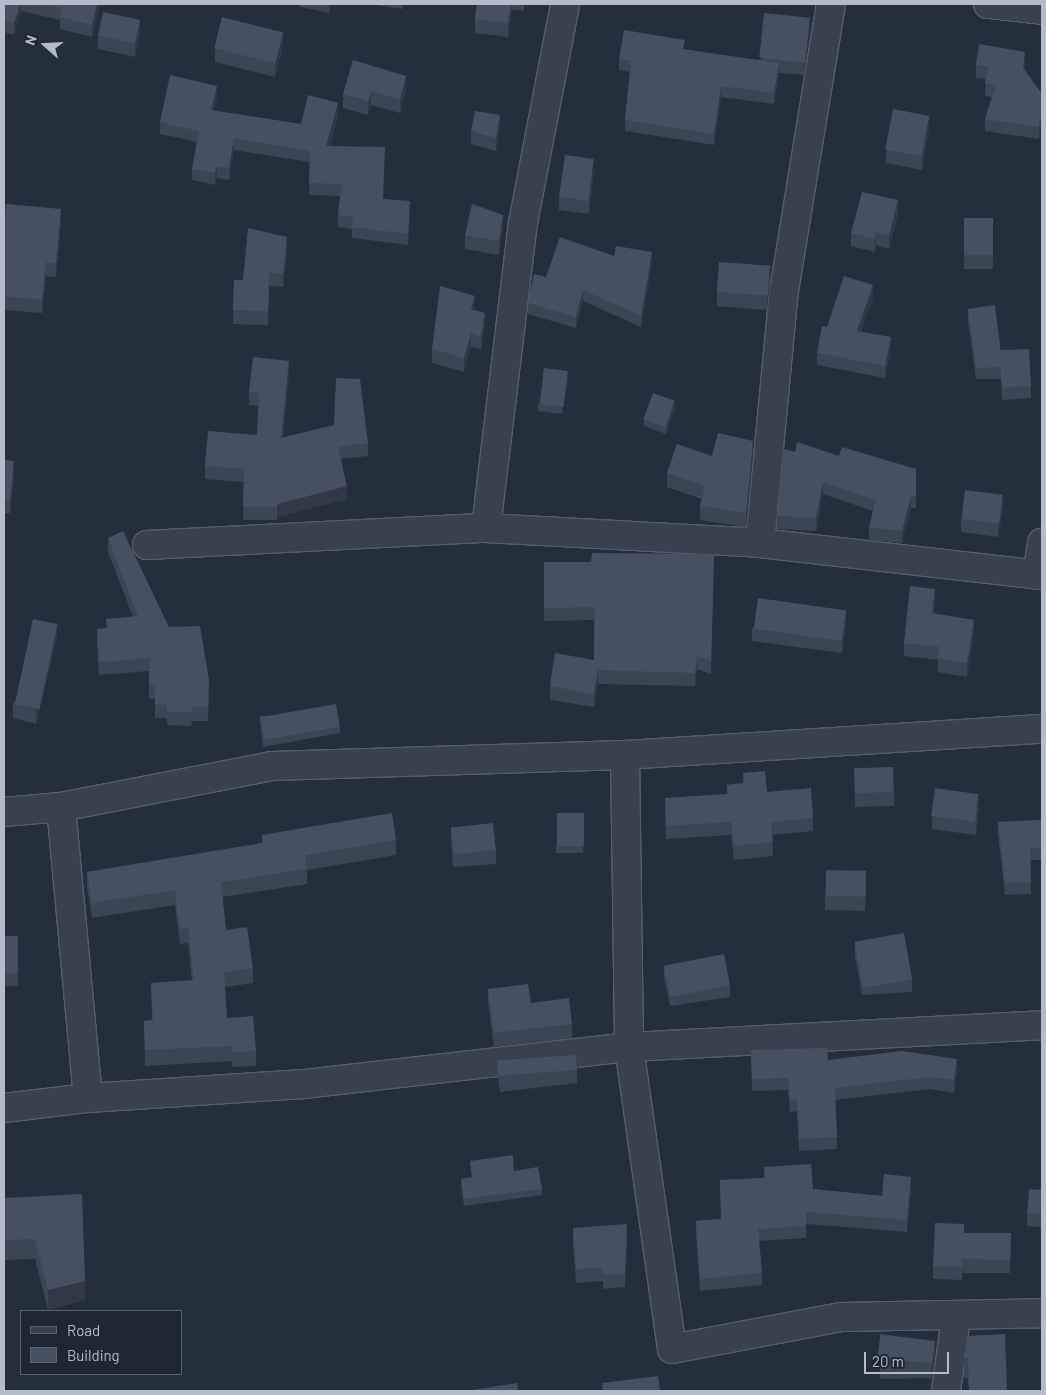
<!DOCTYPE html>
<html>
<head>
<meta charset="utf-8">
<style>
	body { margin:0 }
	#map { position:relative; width:1046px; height:1395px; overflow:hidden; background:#242f3e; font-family:Barlow,sans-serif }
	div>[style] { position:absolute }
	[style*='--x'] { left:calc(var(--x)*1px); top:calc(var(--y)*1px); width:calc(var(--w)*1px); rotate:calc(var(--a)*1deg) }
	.roads { filter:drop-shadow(1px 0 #565f6c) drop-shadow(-1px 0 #565f6c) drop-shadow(0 1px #565f6c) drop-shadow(0 -1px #565f6c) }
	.minor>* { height:28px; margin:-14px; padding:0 14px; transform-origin:14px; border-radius:14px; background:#38414e }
	.wall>* { inset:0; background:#3b4654; transform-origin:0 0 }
	.shaded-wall>* { inset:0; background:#303945 }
	.building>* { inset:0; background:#455162; transform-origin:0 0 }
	span { translate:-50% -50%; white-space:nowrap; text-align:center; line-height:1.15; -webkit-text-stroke:4px #1d2633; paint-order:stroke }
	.frame { position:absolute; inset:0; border:5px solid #b4bcc9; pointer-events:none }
	.legend { position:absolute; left:20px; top:1310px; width:162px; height:65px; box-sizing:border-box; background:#1d2633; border:1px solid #59626f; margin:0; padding:6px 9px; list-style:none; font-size:15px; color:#b4bcc9 }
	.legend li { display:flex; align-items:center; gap:10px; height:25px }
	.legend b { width:25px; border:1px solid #59626f }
	.north { position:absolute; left:20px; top:20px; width:50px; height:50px; -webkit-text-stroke:4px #1d2633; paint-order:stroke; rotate:289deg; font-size:14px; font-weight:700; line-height:20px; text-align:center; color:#b4bcc9 }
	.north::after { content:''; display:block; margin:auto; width:18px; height:22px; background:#b4bcc9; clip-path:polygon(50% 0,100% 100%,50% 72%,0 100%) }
	.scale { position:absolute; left:864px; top:1352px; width:85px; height:22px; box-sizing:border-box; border:2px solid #b4bcc9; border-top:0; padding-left:6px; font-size:15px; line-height:18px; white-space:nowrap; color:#b4bcc9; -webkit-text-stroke:4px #1d2633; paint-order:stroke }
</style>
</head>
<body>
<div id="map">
	<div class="roads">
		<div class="minor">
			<div style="--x:988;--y:4;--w:54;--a:6.3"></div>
			<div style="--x:486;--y:528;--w:307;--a:-83.1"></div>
			<div style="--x:523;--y:223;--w:223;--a:-79.1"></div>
			<div style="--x:760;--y:543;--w:253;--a:-84.6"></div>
			<div style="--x:784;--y:291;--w:291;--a:-80.7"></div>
			<div style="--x:147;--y:545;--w:339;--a:-2.9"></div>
			<div style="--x:486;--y:528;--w:274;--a:3.1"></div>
			<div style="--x:760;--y:543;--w:284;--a:6.5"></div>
			<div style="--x:1037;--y:575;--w:33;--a:-81"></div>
			<div style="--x:625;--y:755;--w:292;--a:89.2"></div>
			<div style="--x:629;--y:1047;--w:305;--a:81.9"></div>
			<div style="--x:672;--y:1349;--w:172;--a:-10.7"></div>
			<div style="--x:841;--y:1317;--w:201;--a:-1.1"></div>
			<div style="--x:61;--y:807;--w:292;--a:84.7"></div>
			<div style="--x:4;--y:812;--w:57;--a:-5"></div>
			<div style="--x:61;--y:807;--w:214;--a:-11"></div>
			<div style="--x:271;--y:766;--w:354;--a:-1.8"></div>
			<div style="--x:625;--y:755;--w:418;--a:-3.6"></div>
			<div style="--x:4;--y:1108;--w:85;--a:-6.8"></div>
			<div style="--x:88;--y:1098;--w:216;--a:-3.7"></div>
			<div style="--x:304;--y:1084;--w:327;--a:-6.5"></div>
			<div style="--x:629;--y:1047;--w:414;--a:-3"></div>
			<div style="--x:946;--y:1391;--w:74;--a:-82.2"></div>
		</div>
	</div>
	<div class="wall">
		<div style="clip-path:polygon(4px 4px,100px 4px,92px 37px,60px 29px,60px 20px,21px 11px,14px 35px,4px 32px)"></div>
		<div style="clip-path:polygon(300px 4px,331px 4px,329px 13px,300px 7px)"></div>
		<div style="clip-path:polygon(370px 4px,403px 4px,402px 9px)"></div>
		<div style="clip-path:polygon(477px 4px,524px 4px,524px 11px,512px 10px,508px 37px,475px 33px,475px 19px)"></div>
		<div style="clip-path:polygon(810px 31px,804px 75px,779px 73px,774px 104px,721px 97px,714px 145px,625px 131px,625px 120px,630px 72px,619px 70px,619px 59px,685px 50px,761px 61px,761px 58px)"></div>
		<div style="clip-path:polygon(140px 33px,135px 57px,98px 49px,98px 35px)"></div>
		<div style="clip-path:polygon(283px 45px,275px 77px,215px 62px,215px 48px)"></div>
		<div style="clip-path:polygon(353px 60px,406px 89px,400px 113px,371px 105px,368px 115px,343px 108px,343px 94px)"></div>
		<div style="clip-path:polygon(1025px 64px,1024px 70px,1042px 94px,1039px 139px,985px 131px,985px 119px,992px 97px,985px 96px,986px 79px,976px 78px,976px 65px)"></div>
		<div style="clip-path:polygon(217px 97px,214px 111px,301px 124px,338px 115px,330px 146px,384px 199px,410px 212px,408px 245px,352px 238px,352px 229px,338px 227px,338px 215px,340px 196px,309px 195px,310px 162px,234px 150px,229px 180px,217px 178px,215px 185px,192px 180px,192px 169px,197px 142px,160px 134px,160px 122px)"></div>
		<div style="clip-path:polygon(500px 129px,496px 151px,471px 144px,471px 131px)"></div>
		<div style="clip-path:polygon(929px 129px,922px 170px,886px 163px,886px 149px)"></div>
		<div style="clip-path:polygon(594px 172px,589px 214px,559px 210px,559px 197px)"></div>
		<div style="clip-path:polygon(898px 214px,889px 249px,876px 245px,875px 252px,851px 246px,851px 233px)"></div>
		<div style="left:964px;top:218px;width:29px;height:51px"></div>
		<div style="clip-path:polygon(61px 223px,56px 277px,46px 276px,42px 313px,4px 310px,4px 234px)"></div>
		<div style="clip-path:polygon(503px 228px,499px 255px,465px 249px,465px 235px)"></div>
		<div style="clip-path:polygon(287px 251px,283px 287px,269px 286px,268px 325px,233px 324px,234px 280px,243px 280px)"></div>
		<div style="clip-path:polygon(614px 256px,652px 263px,641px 327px,583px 301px,576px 328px,528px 314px,528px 303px,546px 277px)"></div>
		<div style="clip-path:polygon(770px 280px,767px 310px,717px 306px,717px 292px)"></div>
		<div style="clip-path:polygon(873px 298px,861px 332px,891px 349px,885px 378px,817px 365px,817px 353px,827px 327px)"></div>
		<div style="clip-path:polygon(968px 309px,1000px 352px,1031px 386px,1031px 398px,1002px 400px,1001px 379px,976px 379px,968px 321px)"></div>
		<div style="clip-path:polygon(475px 310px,485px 326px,481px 349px,471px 347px,464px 372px,432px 363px,432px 349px)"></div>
		<div style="clip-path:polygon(289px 374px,283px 438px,368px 443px,368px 456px,341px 459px,347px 499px,277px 517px,277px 520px,243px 520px,244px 482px,205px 479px,205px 466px,257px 435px,259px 406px,249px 405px,249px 392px)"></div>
		<div style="clip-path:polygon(568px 378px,562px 414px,538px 411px,538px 404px)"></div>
		<div style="clip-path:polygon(675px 408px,666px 434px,644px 426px,644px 419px)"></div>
		<div style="clip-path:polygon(795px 452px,839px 456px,916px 469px,916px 508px,911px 508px,902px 543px,869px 540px,869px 527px,873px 511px,823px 494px,816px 531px,777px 529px,777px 516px)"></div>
		<div style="clip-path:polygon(753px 454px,746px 527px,700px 520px,700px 506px,702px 499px,667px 487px,667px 473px,712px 456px)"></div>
		<div style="clip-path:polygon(4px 460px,14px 475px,10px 513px,4px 513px)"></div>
		<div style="clip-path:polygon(1003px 509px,998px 537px,961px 532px,961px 519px)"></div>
		<div style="clip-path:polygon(108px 538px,169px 627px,209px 694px,208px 721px,192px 721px,191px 726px,167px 725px,167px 718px,155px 718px,155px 699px,149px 699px,149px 671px,99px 675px,97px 643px,97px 629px,106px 628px,106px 619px,133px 617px,108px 552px)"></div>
		<div style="clip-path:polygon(714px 554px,711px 674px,697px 669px,695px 686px,598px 684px,594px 707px,550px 700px,550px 686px,594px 660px,594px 620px,544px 621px,544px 562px,591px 562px)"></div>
		<div style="clip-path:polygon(935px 603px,934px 613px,974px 633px,967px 677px,938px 672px,938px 660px,904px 656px,904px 643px)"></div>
		<div style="clip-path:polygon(846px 623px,842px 653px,752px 641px,752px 628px)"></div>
		<div style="clip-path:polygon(57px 638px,36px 724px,13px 718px,13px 704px)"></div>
		<div style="clip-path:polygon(260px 715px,340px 727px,340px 733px,263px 747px,260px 722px)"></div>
		<div style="clip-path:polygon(854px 768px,894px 792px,894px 806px,855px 807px)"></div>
		<div style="clip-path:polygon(743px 773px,767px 792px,813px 818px,813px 831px,772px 835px,773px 856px,734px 860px,731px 835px,666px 839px,665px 798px,727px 794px,727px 785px,743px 783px)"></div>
		<div style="clip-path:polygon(979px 807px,976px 835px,932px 829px,932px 816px)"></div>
		<div style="clip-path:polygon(584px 813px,583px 853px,556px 853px,556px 846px)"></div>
		<div style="clip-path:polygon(1042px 820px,1042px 860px,1030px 860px,1031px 894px,1005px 895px,998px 833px,998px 822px)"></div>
		<div style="clip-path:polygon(451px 827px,496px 850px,496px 864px,453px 867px,451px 841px)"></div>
		<div style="clip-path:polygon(262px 835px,396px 840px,396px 855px,307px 870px,307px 884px,222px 897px,226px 930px,253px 968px,253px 983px,225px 987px,227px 1018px,256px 1051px,256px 1066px,232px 1067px,232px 1061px,145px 1066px,144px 1021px,152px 1020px,151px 983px,192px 981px,188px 943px,180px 944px,175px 905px,92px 918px,87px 887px,87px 872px,262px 843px)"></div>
		<div style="clip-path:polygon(866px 885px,865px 911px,825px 910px,825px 896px)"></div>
		<div style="left:4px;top:936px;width:14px;height:50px"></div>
		<div style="clip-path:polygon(855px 942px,912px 979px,912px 992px,862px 995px,855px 956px)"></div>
		<div style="clip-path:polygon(664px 965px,730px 985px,730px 997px,670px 1006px,664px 977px)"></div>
		<div style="clip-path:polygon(488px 989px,572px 1024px,572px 1038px,494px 1047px,488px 1002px)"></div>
		<div style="clip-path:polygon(751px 1050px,828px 1060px,957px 1071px,954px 1093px,930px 1089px,835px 1100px,837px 1149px,799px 1151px,797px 1111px,790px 1112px,788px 1090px,752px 1091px)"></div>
		<div style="clip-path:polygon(498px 1064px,577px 1070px,577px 1083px,500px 1092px,498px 1078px)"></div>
		<div style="clip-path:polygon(470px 1161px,514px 1171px,542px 1189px,542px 1195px,464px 1206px,461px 1186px,461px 1179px,472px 1178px)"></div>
		<div style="clip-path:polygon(764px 1167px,813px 1189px,882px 1196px,911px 1190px,907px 1232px,806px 1224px,806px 1238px,759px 1241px,762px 1273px,762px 1285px,700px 1291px,696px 1233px,696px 1221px,721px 1219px,720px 1180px,764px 1178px)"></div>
		<div style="clip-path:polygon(1042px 1190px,1042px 1227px,1027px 1226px,1027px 1213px)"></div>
		<div style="clip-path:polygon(4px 1198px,85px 1300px,48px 1310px,35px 1259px,4px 1260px)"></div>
		<div style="clip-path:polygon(573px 1228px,627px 1238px,625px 1287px,603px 1289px,603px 1281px,576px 1283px,573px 1242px)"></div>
		<div style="clip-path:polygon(964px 1233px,1011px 1233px,1010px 1273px,962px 1273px,962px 1280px,933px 1279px,933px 1266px)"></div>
		<div style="clip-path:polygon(967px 1336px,1007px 1391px,969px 1391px,968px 1378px,964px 1378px,964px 1358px)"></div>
		<div style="clip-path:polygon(880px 1342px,935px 1355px,932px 1378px,880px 1379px)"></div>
	</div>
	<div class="shaded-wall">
		<div style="clip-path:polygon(20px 4px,21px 4px,21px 11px,14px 35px,14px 23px)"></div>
		<div style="clip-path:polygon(97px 4px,100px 4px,92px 37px,92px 25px)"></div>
		<div style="clip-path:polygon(329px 4px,331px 4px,329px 13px)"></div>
		<div style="clip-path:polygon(511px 4px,512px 4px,512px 10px,508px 37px,508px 23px)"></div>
		<div style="clip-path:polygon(810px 18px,810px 31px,804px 75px,804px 62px)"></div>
		<div style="clip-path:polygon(140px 20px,140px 33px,135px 57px,135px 43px)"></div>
		<div style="clip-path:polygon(283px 32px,283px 45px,275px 77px,275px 63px)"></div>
		<div style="clip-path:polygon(1025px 52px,1025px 64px,1023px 80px,1023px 68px)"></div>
		<div style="clip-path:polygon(779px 63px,779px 75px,774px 104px,774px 93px)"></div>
		<div style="clip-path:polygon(406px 76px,406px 89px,400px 113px,400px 100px)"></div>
		<div style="clip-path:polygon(217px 86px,217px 97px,211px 122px,211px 110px)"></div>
		<div style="clip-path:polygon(721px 86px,721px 97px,714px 145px,714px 134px)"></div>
		<div style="clip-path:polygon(371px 91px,371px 105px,368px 115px,368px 101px)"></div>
		<div style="clip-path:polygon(338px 103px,338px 115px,326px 158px,326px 146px)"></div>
		<div style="clip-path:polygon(1042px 111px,1042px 123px,1039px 139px,1039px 127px)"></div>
		<div style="clip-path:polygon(500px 115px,500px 129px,496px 151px,496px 138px)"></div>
		<div style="clip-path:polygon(929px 116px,929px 129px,922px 170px,922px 156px)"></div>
		<div style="clip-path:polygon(234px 138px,234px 150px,229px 180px,229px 168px)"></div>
		<div style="clip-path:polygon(594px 159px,594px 172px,589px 214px,589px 201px)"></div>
		<div style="clip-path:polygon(217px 166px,217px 178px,215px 185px,215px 173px)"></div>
		<div style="clip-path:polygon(898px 200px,898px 214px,889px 249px,889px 235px)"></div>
		<div style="clip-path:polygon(410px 201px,410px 212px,408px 245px,408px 234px)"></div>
		<div style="clip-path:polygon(61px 209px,61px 223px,56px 277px,56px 263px)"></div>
		<div style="clip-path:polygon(503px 215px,503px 228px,499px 255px,499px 241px)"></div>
		<div style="clip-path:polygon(876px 232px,876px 245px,875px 252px,875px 239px)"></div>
		<div style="clip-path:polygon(287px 237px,287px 251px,283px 287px,283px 274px)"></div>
		<div style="clip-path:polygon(652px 252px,652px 263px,641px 327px,641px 316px)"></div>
		<div style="clip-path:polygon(46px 262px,46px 276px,42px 313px,42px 300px)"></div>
		<div style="clip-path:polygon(770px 266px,770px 280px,767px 310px,767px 296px)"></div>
		<div style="clip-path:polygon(873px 285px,873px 298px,857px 343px,857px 331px)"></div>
		<div style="clip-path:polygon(583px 290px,583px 301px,576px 328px,576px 317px)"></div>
		<div style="clip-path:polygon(475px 296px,475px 309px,471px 309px)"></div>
		<div style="clip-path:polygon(485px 313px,485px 326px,481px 349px,481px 336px)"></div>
		<div style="clip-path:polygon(471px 333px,471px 347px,464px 372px,464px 358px)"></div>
		<div style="clip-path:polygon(891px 337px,891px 349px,885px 378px,885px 366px)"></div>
		<div style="clip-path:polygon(289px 361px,289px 374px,281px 451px,281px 438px)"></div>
		<div style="clip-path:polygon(568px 371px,568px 378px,562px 414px,562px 408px)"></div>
		<div style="clip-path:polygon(675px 401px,675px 408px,666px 434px,666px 427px)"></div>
		<div style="clip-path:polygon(753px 441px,753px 454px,746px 527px,746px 513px)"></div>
		<div style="clip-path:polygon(14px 461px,14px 475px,10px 513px,10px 500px)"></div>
		<div style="clip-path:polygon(823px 482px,823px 494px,816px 531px,816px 518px)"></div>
		<div style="clip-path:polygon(347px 486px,347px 499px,277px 517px,277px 520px,277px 504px)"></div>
		<div style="clip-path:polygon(1003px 495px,1003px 509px,998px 537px,998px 523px)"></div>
		<div style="clip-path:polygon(911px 496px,911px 508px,902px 543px,902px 531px)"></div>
		<div style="clip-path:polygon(935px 589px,935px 603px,932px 626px,932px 613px)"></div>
		<div style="clip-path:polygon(846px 610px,846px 623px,842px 653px,842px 639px)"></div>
		<div style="clip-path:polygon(974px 620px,974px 633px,967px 677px,967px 663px)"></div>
		<div style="clip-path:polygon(57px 624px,57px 638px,36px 724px,36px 710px)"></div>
		<div style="clip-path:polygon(697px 656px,697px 669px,695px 686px,695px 673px)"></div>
		<div style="clip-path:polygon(598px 670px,598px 684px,594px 707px,594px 694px)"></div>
		<div style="clip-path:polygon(979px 794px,979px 807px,976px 835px,976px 821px)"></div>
		<div style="clip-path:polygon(957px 1059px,957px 1071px,954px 1093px,954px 1080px)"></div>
		<div style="clip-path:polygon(911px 1177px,911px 1190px,907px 1232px,907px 1220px)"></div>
		<div style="clip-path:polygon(627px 1224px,627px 1238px,625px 1287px,625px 1274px)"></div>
		<div style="clip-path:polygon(85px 1281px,85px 1300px,48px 1310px,48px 1290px)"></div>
		<div style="clip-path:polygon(935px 1341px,935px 1355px,932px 1378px,932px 1364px)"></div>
	</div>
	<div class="building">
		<div style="clip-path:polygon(4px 4px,20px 4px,14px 23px,4px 20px)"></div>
		<div style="clip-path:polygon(43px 4px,97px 4px,92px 25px,60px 17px,62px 8px)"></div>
		<div style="clip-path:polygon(477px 4px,511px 4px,508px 23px,475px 19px)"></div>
		<div style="left:103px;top:12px;width:38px;height:24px;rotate:12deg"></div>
		<div style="left:764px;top:13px;width:46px;height:45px;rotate:6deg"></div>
		<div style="left:222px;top:17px;width:63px;height:32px;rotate:14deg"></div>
		<div style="clip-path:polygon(624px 30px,685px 40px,683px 49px,779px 63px,774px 93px,721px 86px,714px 134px,625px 120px,631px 61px,619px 59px)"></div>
		<div style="clip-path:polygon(979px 44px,1025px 52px,1023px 68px,1042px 94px,1042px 111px,1039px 127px,985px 119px,996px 85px,985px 84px,988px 67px,976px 65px)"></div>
		<div style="clip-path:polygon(353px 60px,406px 76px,400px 100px,371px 91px,368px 101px,343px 94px)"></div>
		<div style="clip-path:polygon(170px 75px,217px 86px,211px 110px,301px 124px,308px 95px,338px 103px,326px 146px,385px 147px,383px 199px,410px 201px,408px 234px,352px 227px,353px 217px,338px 215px,342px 184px,309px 183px,310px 151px,234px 138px,229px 168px,217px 166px,215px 173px,192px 169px,199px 131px,160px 122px)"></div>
		<div style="left:893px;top:109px;width:37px;height:41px;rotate:11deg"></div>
		<div style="clip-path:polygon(475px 111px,500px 115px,496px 138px,471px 131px)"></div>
		<div style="left:565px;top:155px;width:29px;height:42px;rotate:8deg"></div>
		<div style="clip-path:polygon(862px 192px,898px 200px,889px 235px,876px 232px,875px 239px,851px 233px)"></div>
		<div style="clip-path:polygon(6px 204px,61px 209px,56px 263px,46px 262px,42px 300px,4px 296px,4px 234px)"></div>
		<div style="clip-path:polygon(472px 204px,503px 215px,499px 241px,465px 235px)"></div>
		<div style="left:964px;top:218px;width:29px;height:37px"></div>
		<div style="clip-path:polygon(248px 228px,287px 237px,283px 274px,269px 272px,268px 311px,233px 310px,234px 280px,243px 280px)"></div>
		<div style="clip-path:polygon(560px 237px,614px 256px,616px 246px,652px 252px,641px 316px,583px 290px,576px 317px,528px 303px,534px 274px,546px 277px)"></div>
		<div style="left:719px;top:262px;width:51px;height:30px;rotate:4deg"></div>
		<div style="clip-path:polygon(844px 276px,873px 285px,857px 331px,891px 337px,885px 366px,817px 353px,822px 326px,827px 327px)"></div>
		<div style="clip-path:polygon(440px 286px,475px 296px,471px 309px,485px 313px,481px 336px,471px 333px,464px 358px,432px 349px)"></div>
		<div style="clip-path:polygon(995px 305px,1001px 354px,1000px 350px,1029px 349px,1031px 386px,1002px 388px,1001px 367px,976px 368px,968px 309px)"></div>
		<div style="clip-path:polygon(253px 357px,289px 361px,281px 438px,334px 425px,336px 378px,360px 379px,368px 443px,338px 447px,347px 486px,277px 504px,277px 507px,243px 507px,244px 469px,205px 466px,208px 431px,257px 435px,259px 393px,249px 392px)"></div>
		<div style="left:544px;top:368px;width:24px;height:36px;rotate:7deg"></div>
		<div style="left:653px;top:393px;width:23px;height:28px;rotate:20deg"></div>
		<div style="clip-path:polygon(718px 433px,753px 441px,746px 513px,700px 506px,705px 486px,667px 473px,677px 444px,712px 456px)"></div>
		<div style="clip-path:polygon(797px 442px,839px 456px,842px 447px,916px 469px,916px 496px,911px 496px,902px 531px,869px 527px,876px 500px,823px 482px,816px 518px,777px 516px,783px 449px,795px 452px)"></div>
		<div style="clip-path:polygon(4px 460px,14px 461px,10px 500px,4px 499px)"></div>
		<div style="left:965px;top:490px;width:38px;height:29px;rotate:7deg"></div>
		<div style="clip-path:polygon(123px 531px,169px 627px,200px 626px,209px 680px,208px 707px,192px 707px,191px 712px,167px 712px,167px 705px,155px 704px,155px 686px,149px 685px,150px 658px,99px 662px,97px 629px,108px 628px,106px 619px,138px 616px,108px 538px)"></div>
		<div style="clip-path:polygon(592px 553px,714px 554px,711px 661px,697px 656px,695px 673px,598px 670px,594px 694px,550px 686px,555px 653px,594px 660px,595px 607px,544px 608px,544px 562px,591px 562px)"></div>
		<div style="clip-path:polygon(910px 586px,935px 589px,932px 613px,974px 620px,967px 663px,938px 658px,940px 647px,904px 643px)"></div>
		<div style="left:758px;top:598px;width:89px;height:31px;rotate:8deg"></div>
		<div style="left:33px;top:619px;width:25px;height:87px;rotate:12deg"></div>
		<div style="left:336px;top:704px;width:23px;height:77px;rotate:80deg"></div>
		<div style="left:893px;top:767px;width:25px;height:39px;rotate:88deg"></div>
		<div style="clip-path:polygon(765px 771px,767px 792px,811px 788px,813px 818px,771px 822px,773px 842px,734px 846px,731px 822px,666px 826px,665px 798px,728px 794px,727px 785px,745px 783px,743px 773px)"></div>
		<div style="left:935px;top:788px;width:44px;height:28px;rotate:8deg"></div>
		<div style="clip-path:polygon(392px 813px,396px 840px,305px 855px,307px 869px,221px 882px,226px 930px,247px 927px,253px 968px,224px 972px,227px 1018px,253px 1016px,256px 1051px,232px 1052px,232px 1046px,145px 1050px,144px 1021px,153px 1020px,151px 983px,194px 980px,188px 928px,180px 929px,175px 890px,92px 903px,87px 872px,263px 843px,262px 835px)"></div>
		<div style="left:557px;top:813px;width:27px;height:33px"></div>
		<div style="clip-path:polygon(1042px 820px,1042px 848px,1030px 848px,1031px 882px,1005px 883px,998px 822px)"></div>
		<div style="left:493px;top:823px;width:27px;height:42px;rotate:84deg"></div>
		<div style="left:826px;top:870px;width:40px;height:26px;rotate:1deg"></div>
		<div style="left:904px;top:933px;width:47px;height:50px;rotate:80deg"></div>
		<div style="left:4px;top:936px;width:14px;height:37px"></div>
		<div style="left:724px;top:954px;width:32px;height:61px;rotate:79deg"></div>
		<div style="clip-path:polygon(528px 984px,531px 1003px,569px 998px,572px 1024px,494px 1033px,488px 989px)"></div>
		<div style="clip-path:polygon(827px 1048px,828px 1060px,902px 1051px,957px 1059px,954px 1080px,930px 1077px,835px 1088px,837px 1137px,799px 1139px,797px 1099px,790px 1099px,788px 1078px,752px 1079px,751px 1050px)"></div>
		<div style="left:576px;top:1055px;width:15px;height:79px;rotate:86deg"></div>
		<div style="clip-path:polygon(513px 1155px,514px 1171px,538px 1167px,542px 1189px,464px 1199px,461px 1179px,472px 1177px,470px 1161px)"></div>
		<div style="clip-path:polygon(811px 1164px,813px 1189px,882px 1196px,884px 1174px,911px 1177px,907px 1220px,806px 1212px,806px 1226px,758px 1229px,762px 1273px,700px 1279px,696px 1221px,721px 1219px,720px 1180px,765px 1178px,764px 1167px)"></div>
		<div style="left:1029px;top:1189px;width:13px;height:24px;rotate:4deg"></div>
		<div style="clip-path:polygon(82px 1194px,85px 1281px,48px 1290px,35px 1239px,4px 1240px,4px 1198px)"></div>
		<div style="clip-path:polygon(935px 1223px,964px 1224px,964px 1233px,1011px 1233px,1010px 1260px,962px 1259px,962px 1267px,933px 1266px)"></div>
		<div style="clip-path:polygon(627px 1224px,625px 1274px,603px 1275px,603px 1268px,576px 1269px,573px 1228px)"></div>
		<div style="clip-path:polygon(1005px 1334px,1007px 1391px,969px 1391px,968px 1358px,964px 1358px,967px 1336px)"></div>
		<div style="left:935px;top:1341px;width:23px;height:55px;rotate:97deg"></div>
		<div style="clip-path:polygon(658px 1376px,660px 1391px,603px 1391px,602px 1383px)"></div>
		<div style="clip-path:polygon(517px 1383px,518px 1391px,467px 1391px)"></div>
	</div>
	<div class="frame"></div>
	<ul class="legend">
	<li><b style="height:6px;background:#38414e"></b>Road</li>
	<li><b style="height:14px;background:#455162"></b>Building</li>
	</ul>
	<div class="north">N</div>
	<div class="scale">20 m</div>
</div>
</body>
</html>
